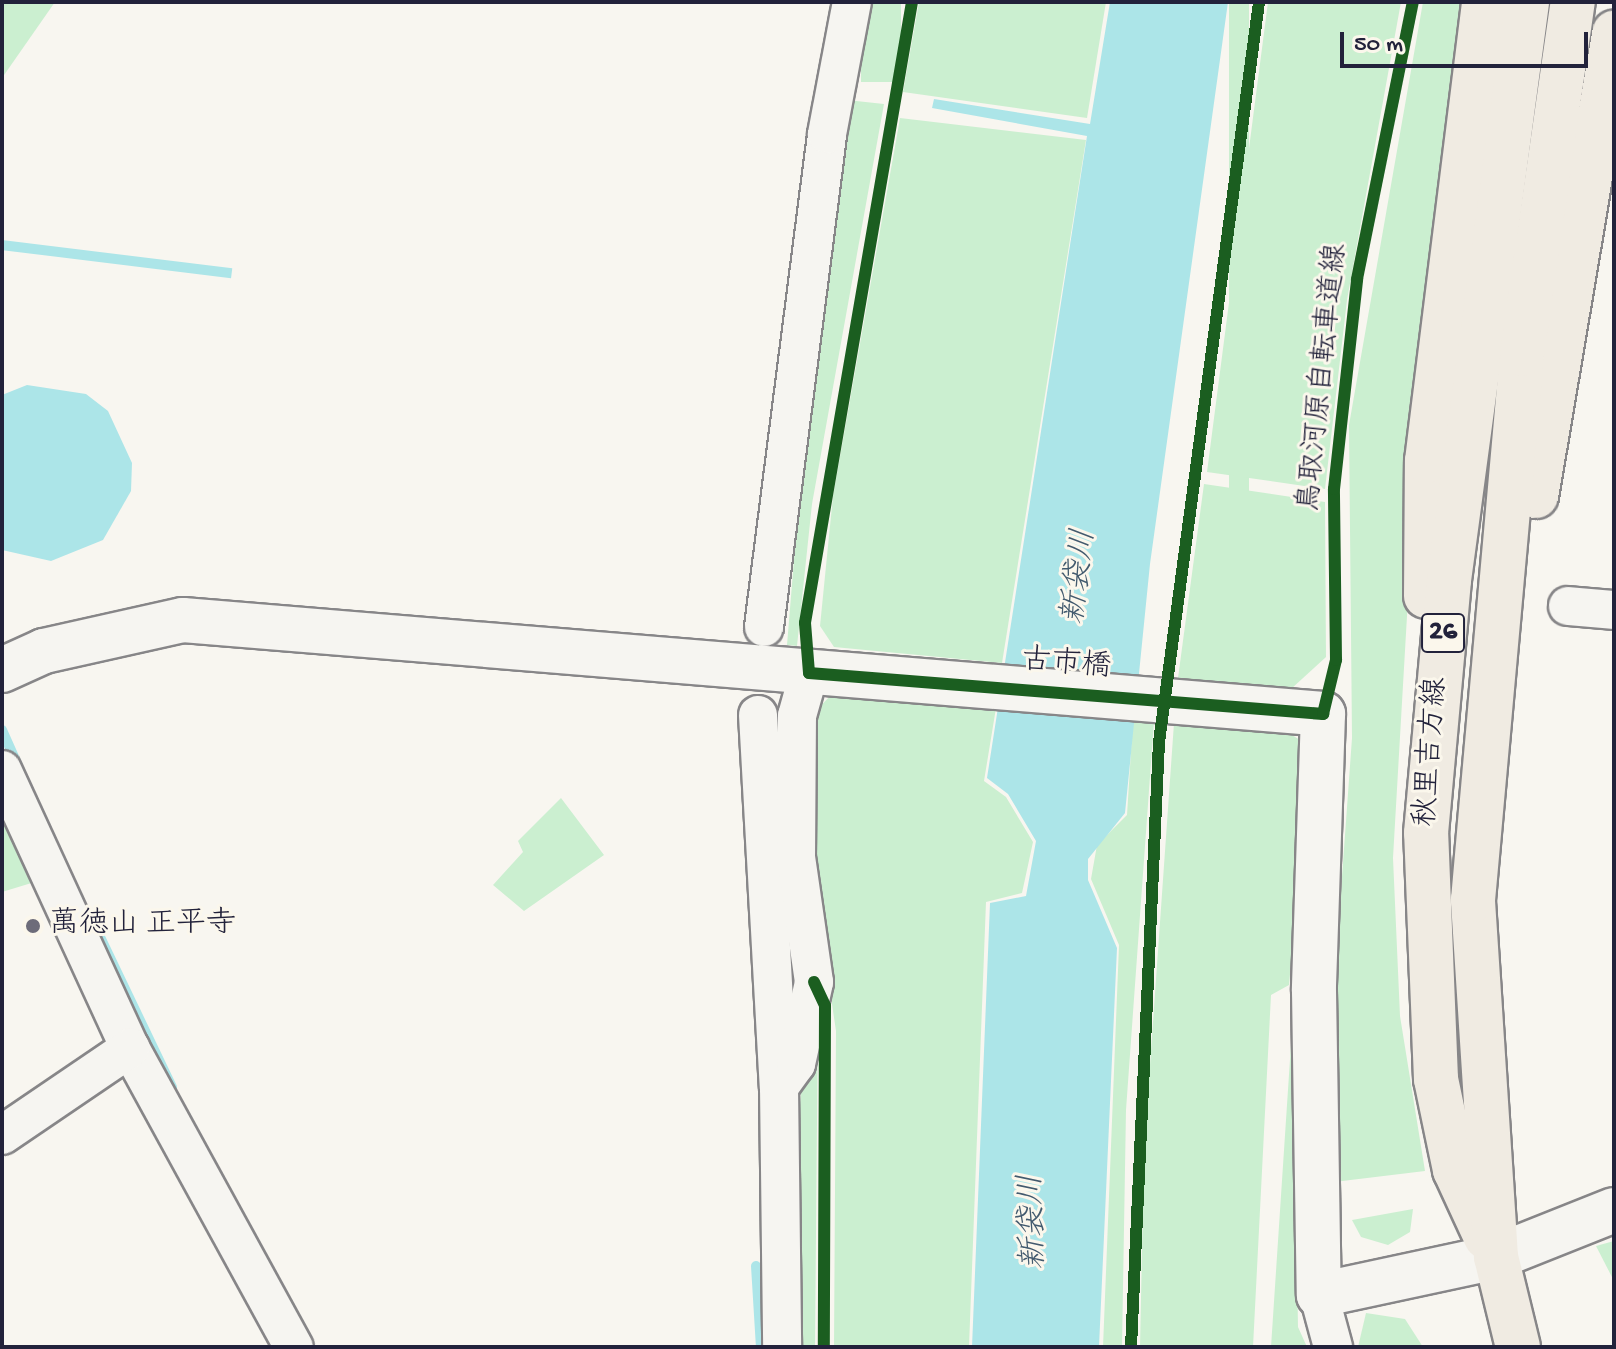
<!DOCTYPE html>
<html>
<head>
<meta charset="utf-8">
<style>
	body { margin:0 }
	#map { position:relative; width:1616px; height:1349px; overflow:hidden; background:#f8f6f0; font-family:"Gochi Hand","Klee One",sans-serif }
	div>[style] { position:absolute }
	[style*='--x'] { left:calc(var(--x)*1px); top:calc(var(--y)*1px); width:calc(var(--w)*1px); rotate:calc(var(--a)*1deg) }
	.green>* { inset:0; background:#cbefd0; transform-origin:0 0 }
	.water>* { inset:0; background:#ace5e8; transform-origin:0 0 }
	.stream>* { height:10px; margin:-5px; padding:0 5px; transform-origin:5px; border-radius:5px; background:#ace5e8 }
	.roads { filter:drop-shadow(2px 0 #878688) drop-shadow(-2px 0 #878688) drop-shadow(0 2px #878688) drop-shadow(0 -2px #878688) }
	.street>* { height:38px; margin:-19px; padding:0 19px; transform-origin:19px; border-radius:19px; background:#f6f5f1 }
	.secondary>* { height:44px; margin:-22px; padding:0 22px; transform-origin:22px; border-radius:22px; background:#f6f5f1 }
	.primary>* { height:44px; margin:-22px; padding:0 22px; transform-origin:22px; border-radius:22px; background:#f0ebe2 }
	.cycleway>* { height:12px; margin:-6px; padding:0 6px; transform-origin:6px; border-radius:6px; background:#1b5e20 }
	.dots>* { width:22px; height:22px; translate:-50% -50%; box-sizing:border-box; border:4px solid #fbf7ec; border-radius:50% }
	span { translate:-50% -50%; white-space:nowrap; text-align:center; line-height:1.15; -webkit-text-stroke:6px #fbf7ec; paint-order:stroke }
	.shield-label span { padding:2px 6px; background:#fbf7ec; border:2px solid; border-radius:6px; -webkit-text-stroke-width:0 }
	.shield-label { font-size:28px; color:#22223b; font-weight:700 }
	.street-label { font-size:30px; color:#22223b }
	.poi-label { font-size:30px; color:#22223b }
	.left { translate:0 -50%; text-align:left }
	.water-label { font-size:32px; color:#425a6e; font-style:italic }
	.frame { position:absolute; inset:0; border:4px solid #22223b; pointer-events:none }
	.scale { position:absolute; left:1340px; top:32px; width:248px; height:36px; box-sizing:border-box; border:4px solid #22223b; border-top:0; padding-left:10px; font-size:24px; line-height:28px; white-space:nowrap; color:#22223b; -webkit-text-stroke:6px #fbf7ec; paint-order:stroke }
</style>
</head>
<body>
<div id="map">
	<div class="green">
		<div style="clip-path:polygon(5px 2px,55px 2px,2px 78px,2px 6px)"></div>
		<div style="left:861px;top:2px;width:40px;height:80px"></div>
		<div style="clip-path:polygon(919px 2px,1106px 2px,1087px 118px,903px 92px)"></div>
		<div style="left:1229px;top:2px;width:20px;height:678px"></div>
		<div style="clip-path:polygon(1268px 2px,1401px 2px,1347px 300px,1325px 489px,1207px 472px)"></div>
		<div style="clip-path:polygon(1423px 2px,1463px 2px,1422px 357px,1393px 858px,1400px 1016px,1425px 1171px,1334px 1182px,1339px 918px,1352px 738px,1349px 425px)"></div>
		<div style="clip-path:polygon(847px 100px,884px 104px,812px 504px,797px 646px,787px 645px,804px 438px)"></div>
		<div style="clip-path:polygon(900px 118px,1086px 140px,1002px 663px,834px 647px,820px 626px,833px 496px)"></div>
		<div style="clip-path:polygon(1204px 484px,1325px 502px,1326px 657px,1291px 689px,1178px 678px)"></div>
		<div style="clip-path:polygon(832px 694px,996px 708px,984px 781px,1006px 797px,1033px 842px,1022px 893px,986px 902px,969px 1347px,834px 1347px,836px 1031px,815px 889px,812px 715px)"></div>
		<div style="clip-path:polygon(1133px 719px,1154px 721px,1126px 1110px,1122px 1347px,1103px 1347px,1119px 945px,1091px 879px,1097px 845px,1127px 815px)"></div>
		<div style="clip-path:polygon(1174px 723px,1287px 732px,1305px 743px,1310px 761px,1289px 985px,1271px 995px,1253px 1347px,1140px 1347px,1144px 1150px)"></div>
		<div style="clip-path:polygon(561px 798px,604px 855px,524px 911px,493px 885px,523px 852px,518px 841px)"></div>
		<div style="clip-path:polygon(2px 804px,38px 881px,2px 892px)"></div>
		<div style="clip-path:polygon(818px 1010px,815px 1347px,801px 1347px,796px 1158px,803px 1065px)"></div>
		<div style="clip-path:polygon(1293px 1014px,1298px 1327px,1307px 1347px,1271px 1347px)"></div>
		<div style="clip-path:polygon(1413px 1209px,1410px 1232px,1388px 1245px,1361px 1237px,1352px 1220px)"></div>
		<div style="clip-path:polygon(1614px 1241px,1614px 1281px,1596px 1246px)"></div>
		<div style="clip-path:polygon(1366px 1313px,1405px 1319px,1423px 1347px,1358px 1347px)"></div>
	</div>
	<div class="water">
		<div style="clip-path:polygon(1110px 2px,1228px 2px,1150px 564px,1125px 813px,1088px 859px,1088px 880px,1117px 948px,1099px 1347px,972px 1347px,990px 903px,1026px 896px,1036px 841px,1008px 794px,987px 778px,1087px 136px,932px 108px,934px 99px,1090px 124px)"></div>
		<div style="left:2px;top:240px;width:232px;height:10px;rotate:7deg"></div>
		<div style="clip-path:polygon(27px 385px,86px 394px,108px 411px,132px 463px,131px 491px,103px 540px,51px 561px,2px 550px,2px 395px)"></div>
	</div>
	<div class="stream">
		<div style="--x:2;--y:730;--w:39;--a:66"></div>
		<div style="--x:89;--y:914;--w:192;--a:64.4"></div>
		<div style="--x:756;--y:1266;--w:81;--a:86.5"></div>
	</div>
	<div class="roads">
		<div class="street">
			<div style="--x:1568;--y:606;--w:46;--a:5"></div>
			<div style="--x:764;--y:627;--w:497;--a:-82.7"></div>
			<div style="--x:827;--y:134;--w:134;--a:-79.3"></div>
			<div style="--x:758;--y:715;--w:373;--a:86.8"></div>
			<div style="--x:779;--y:1087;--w:260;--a:89.3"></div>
			<div style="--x:2;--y:770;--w:306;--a:65.3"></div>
			<div style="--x:130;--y:1048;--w:341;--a:61.3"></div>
			<div style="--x:779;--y:1087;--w:29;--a:-54"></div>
			<div style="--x:796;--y:1064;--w:84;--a:-77.6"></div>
			<div style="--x:814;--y:982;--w:126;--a:-98.2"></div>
			<div style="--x:796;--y:857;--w:141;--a:-89.6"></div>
			<div style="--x:797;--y:716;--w:45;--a:-74.4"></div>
			<div style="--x:2;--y:1135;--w:155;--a:-34.2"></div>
			<div style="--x:1319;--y:1295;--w:54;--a:74.9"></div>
		</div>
		<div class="secondary">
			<div style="--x:2;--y:670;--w:46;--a:-24.3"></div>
			<div style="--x:44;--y:651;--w:142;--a:-12.6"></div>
			<div style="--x:183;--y:620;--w:1144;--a:4.71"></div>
			<div style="--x:1323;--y:714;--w:277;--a:91.9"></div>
			<div style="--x:1314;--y:991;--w:304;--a:89.1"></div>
			<div style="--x:1319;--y:1295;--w:181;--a:-12.1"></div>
			<div style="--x:1496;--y:1257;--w:127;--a:-21.7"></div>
		</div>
		<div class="primary">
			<div style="--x:1536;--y:496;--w:470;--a:-80.4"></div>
			<div style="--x:1426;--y:596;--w:135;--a:-89.6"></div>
			<div style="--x:1427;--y:461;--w:463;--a:-82.9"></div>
			<div style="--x:1486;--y:1237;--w:74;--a:-114.8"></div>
			<div style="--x:1455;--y:1170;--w:93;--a:-101.8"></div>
			<div style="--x:1436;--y:1079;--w:246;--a:-92.3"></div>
			<div style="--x:1426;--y:833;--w:254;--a:-84.8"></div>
			<div style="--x:1449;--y:580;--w:583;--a:-82.31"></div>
			<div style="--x:1518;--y:1347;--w:93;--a:-103.7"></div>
			<div style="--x:1496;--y:1257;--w:358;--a:-93.7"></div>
			<div style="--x:1473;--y:900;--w:548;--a:-84.87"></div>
			<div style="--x:1522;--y:354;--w:356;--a:-81.8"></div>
		</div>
	</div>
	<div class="cycleway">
		<div style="--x:912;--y:2;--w:630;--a:99.78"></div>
		<div style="--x:805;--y:623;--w:50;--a:85.4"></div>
		<div style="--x:809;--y:673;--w:516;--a:4.56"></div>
		<div style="--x:1323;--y:714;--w:56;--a:-76.5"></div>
		<div style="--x:1336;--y:660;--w:171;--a:-90.7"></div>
		<div style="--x:1334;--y:489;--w:211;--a:-83.7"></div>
		<div style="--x:1357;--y:279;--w:283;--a:-78.6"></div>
		<div style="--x:814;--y:982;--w:26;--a:65"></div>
		<div style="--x:825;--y:1006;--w:341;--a:90.2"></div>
		<div style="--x:1131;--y:1347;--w:606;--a:-87.35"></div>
		<div style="--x:1159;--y:742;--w:747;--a:-82.3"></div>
	</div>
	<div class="dots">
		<div style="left:33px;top:926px;background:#6d6c7a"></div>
	</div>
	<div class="shield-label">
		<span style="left:1443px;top:633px">26</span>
	</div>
	<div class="street-label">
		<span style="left:1325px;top:378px;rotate:-84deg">鳥取河原自転車道線</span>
		<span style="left:1066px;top:666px;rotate:5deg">古市橋</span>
		<span style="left:1433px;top:752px;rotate:-86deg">秋里吉方線</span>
	</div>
	<div class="poi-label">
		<span class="left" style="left:49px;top:926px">萬徳山 正平寺</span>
	</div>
	<div class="water-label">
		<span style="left:1081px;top:577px;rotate:-83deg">新袋川</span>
		<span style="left:1035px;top:1222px;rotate:-92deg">新袋川</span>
	</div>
	<div class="frame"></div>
	<div class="scale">50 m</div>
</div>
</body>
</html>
